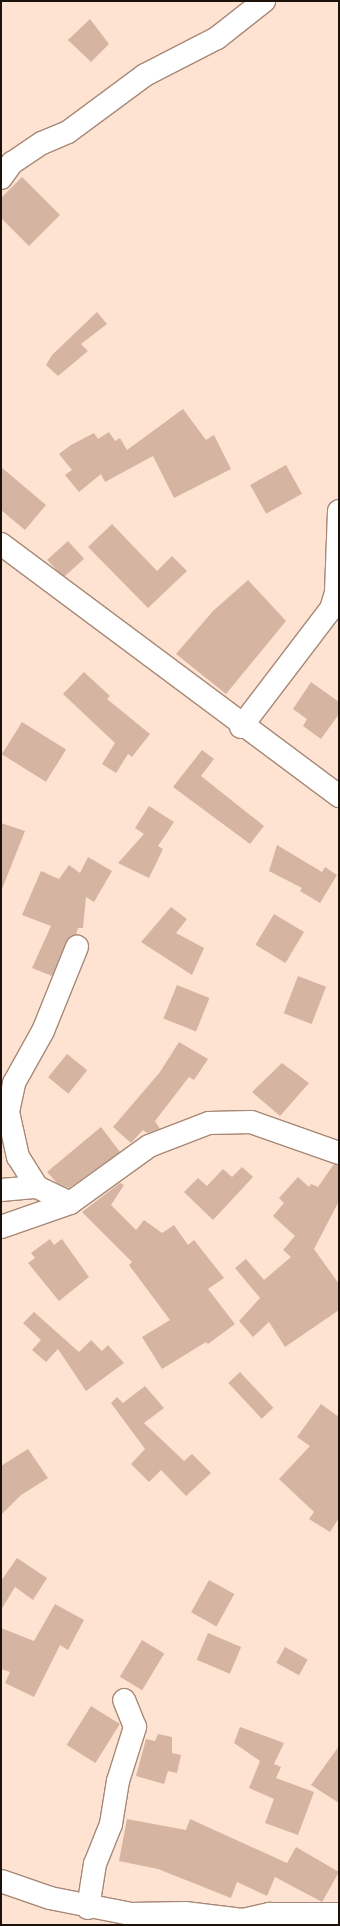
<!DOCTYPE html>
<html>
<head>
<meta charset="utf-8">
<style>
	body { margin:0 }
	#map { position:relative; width:340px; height:1926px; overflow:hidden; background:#fee2d2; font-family:"Public Sans",sans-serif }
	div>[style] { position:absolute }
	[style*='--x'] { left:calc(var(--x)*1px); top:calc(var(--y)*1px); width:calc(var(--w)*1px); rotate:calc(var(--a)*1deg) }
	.building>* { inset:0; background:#d6b4a2; transform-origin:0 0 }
	.roads { filter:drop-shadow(1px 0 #a78876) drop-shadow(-1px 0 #a78876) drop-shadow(0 1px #a78876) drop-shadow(0 -1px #a78876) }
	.minor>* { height:22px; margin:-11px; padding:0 11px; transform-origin:11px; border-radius:11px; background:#fff }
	span { translate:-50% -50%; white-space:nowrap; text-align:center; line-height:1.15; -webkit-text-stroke:3px #fbf4f0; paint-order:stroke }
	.frame { position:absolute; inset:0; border:2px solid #1d120b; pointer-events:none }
</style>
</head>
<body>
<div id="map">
	<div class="building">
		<div style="clip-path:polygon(90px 19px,109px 44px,91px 62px,68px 40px)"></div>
		<div style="clip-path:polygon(22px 177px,60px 215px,29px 246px,1px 218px,1px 198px)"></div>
		<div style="clip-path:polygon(97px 312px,107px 324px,81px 344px,88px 351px,58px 376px,46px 365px,52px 355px)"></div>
		<div style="clip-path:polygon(183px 409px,206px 440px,214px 435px,231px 469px,174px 498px,153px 456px,105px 482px,101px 474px,79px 492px,65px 475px,72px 470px,59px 454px,71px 445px,94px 433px,98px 439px,109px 432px,115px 441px,120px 438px,127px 450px)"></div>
		<div style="left:286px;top:465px;width:33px;height:41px;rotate:61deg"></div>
		<div style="clip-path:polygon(1px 467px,46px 505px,25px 530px,1px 510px)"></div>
		<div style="clip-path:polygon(112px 524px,157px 571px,172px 556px,187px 571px,148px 608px,88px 547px)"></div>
		<div style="left:68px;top:541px;width:24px;height:28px;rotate:48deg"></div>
		<div style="clip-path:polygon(248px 580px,286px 621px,226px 694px,176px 654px,213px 611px)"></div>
		<div style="clip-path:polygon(84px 672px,110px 696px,107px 699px,150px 734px,132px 757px,128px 754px,116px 773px,102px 764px,115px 743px,63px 694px)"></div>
		<div style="clip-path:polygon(311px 682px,339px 702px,339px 714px,321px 739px,303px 726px,307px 719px,293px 709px)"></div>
		<div style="left:22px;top:722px;width:52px;height:38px;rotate:32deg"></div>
		<div style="clip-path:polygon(202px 750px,214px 759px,201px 776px,264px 826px,250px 844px,173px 787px)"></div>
		<div style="clip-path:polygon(149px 806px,174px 822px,158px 846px,163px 849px,149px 878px,118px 863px,144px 834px,135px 828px)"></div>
		<div style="clip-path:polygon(1px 823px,25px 831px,2px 889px,1px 889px)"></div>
		<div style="clip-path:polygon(277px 845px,322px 872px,325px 867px,337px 875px,320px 903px,300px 891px,302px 888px,269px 871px)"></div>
		<div style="clip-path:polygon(88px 857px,112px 871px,94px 902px,86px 897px,83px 928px,78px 928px,76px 935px,66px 942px,52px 976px,32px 968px,51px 926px,22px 915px,41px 871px,59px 879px,69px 865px,80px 873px)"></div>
		<div style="clip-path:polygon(171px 907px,187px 919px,176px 933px,204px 948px,192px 975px,141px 942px)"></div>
		<div style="left:274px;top:914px;width:35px;height:36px;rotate:31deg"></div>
		<div style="left:298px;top:976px;width:30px;height:40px;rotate:21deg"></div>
		<div style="left:177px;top:985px;width:35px;height:36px;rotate:22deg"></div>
		<div style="clip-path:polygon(179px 1042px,208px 1059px,194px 1080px,189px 1077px,155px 1121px,160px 1129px,147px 1133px,143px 1130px,131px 1143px,113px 1127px,160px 1072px)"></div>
		<div style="left:67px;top:1054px;width:26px;height:30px;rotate:39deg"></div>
		<div style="clip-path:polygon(282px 1063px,309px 1083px,280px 1116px,252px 1092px)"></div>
		<div style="clip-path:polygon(101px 1127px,120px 1152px,69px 1188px,57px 1183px,47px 1172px)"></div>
		<div style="clip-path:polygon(334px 1164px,339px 1165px,339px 1201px,314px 1249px,339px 1284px,339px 1310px,285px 1347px,269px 1322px,253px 1337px,239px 1321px,260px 1298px,235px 1268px,246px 1259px,264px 1280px,291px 1257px,283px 1250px,295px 1236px,273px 1216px,284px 1203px,279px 1198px,298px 1177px,309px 1187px,311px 1184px,318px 1187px)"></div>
		<div style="clip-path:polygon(242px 1167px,253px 1177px,213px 1220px,184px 1192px,198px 1178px,207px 1186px,223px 1169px,232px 1177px)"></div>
		<div style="clip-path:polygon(120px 1183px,124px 1185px,111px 1205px,136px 1230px,144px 1220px,162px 1233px,174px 1225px,188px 1245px,194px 1240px,224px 1278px,208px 1289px,235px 1324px,208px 1344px,206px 1342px,162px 1369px,142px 1337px,170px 1320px,129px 1265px,132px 1262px,82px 1212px)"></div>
		<div style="clip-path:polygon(50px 1239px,54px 1245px,62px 1239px,89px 1277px,59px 1301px,28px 1263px,35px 1258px,31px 1253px)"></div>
		<div style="clip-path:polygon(34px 1312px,79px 1352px,91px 1340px,102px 1351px,108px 1345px,124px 1363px,86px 1391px,58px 1349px,46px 1362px,32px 1350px,41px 1340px,23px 1323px)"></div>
		<div style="left:240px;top:1372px;width:49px;height:16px;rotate:47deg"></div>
		<div style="clip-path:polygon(145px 1386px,164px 1408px,144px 1423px,184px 1461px,192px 1454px,211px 1473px,186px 1496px,161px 1470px,149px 1482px,131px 1464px,145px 1449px,111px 1403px,117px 1397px,123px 1403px)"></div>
		<div style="clip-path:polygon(321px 1404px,339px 1417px,339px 1518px,330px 1532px,309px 1519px,314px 1512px,279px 1479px,310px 1446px,297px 1437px)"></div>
		<div style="clip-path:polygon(28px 1449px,48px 1478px,21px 1495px,1px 1515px,1px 1466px)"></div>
		<div style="clip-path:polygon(17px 1558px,47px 1578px,33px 1600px,15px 1587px,1px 1610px,1px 1581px)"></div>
		<div style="left:209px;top:1580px;width:29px;height:37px;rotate:29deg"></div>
		<div style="clip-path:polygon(55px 1604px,84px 1620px,68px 1650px,60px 1645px,34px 1697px,5px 1683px,10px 1672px,1px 1669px,1px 1628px,34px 1641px)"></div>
		<div style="left:208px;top:1633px;width:36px;height:29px;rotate:23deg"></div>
		<div style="left:142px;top:1640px;width:26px;height:43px;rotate:31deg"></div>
		<div style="left:285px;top:1647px;width:26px;height:18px;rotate:29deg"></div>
		<div style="left:91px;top:1706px;width:34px;height:46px;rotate:32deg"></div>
		<div style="clip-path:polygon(240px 1727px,284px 1743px,274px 1764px,281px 1767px,276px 1778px,314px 1792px,298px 1835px,265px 1823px,274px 1799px,249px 1788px,260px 1761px,234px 1743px)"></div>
		<div style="clip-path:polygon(158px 1734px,172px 1737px,172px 1753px,181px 1755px,177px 1773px,168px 1771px,164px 1784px,136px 1776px,146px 1739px,155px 1741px)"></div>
		<div style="clip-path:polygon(339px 1746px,339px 1803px,311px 1785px)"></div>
		<div style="clip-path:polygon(127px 1819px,186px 1830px,190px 1819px,287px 1863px,296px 1847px,339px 1872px,322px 1902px,275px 1877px,267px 1896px,237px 1882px,231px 1898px,158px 1869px,119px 1861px)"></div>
	</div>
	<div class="roads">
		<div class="minor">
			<div style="--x:1;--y:178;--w:19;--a:-54"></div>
			<div style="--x:12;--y:163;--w:36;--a:-34"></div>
			<div style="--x:42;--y:143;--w:28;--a:-23"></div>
			<div style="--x:68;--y:132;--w:96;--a:-36.5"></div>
			<div style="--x:145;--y:75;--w:81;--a:-27.2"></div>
			<div style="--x:217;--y:38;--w:60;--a:-38.2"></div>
			<div style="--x:1;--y:544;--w:422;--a:36.7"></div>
			<div style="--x:241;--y:727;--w:148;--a:-52.7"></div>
			<div style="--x:331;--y:609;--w:17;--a:-73"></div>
			<div style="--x:336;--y:593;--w:82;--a:-87.9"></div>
			<div style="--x:1;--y:1190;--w:36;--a:-5"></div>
			<div style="--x:70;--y:1203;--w:37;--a:-154"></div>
			<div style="--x:37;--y:1187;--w:36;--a:-122"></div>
			<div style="--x:18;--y:1157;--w:46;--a:-102.5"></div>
			<div style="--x:8;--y:1112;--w:30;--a:-78"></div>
			<div style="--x:14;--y:1083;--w:60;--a:-60.9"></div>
			<div style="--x:43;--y:1031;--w:91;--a:-68"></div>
			<div style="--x:1;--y:1227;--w:73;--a:-19.2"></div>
			<div style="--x:70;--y:1203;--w:97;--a:-35.8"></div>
			<div style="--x:149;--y:1146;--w:64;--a:-21"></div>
			<div style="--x:209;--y:1123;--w:42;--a:-1.4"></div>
			<div style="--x:251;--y:1122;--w:93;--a:19.4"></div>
			<div style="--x:1;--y:1881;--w:52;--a:19.1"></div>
			<div style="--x:50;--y:1898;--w:83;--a:11.2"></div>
			<div style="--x:131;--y:1914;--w:54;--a:-1.1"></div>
			<div style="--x:185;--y:1913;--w:58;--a:6.9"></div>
			<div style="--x:243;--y:1920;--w:28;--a:-13"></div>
			<div style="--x:270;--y:1914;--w:69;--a:0"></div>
			<div style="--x:88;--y:1908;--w:45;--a:-81"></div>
			<div style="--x:95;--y:1864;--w:43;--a:-68.2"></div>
			<div style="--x:111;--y:1824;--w:44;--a:-80.8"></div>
			<div style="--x:118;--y:1781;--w:57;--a:-72.5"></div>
			<div style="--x:135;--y:1727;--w:29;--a:-112"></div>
		</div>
	</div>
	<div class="frame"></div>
</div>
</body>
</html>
